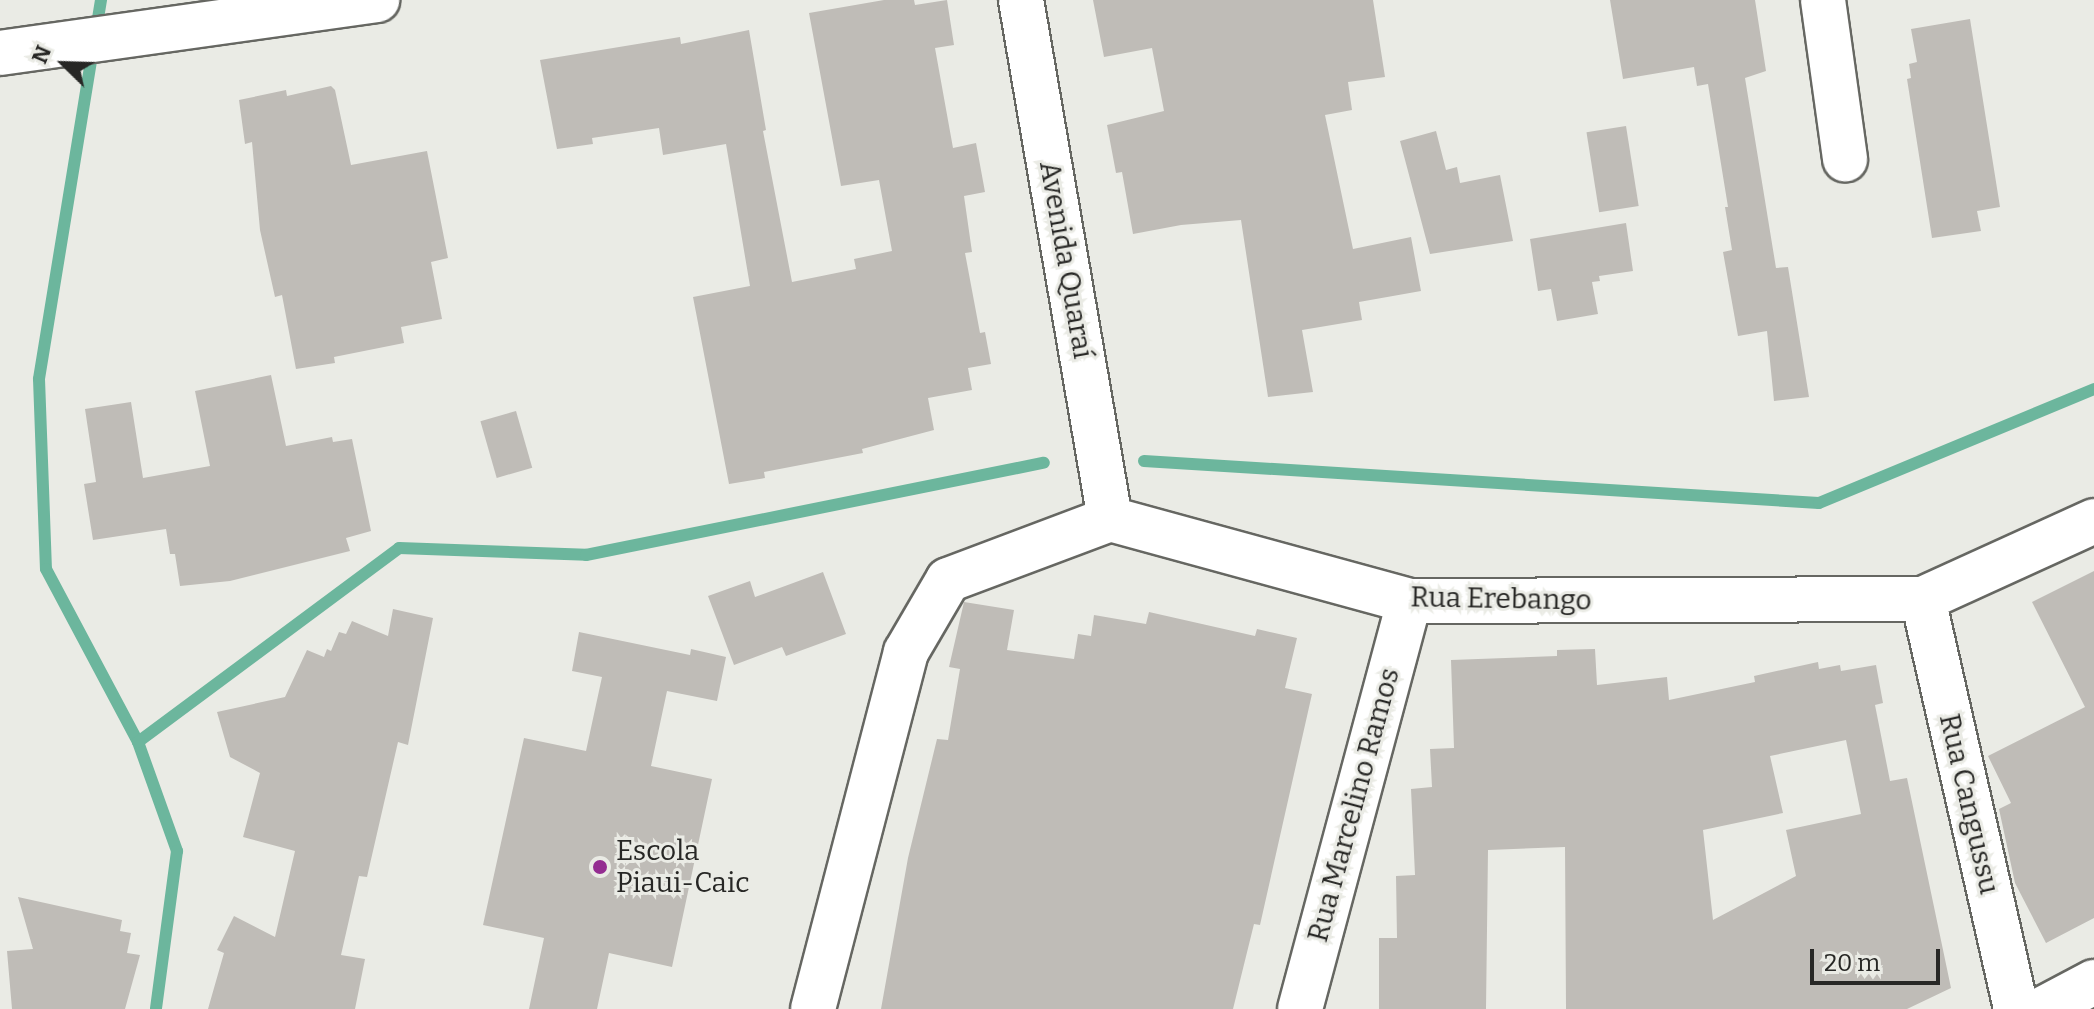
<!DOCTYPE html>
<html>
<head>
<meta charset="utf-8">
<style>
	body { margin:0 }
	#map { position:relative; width:2094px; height:1009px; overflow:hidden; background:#eaebe5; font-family:Bitter,serif }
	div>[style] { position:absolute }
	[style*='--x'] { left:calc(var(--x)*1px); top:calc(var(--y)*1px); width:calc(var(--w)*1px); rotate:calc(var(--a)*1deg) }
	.stream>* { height:12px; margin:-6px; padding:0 6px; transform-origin:6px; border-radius:6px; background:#6cb69d }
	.building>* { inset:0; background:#bfbcb7; transform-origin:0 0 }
	.roads { filter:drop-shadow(2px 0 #666762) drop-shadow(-2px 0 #666762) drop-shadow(0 2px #666762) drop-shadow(0 -2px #666762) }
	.minor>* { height:44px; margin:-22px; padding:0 22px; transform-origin:22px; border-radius:22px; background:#fff }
	.dots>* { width:22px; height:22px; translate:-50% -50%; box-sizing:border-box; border:4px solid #eaebe5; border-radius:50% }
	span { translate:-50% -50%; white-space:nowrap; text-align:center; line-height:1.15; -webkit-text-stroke:6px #eaebe5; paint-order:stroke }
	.street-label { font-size:28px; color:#272725 }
	.poi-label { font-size:28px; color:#272725 }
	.left { translate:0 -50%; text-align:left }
	.north { position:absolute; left:24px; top:24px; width:80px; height:80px; -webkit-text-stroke:6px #eaebe5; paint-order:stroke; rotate:293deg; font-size:22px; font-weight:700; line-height:32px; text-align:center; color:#272725 }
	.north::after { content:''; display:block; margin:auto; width:28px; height:36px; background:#272725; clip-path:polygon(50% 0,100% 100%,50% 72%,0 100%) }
	.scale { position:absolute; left:1810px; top:949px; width:130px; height:36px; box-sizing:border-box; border:4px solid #272725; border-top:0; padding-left:10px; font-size:24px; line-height:28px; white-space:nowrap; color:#272725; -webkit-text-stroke:6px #eaebe5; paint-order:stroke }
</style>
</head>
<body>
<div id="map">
	<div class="stream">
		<div style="--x:101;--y:0;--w:384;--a:99.3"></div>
		<div style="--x:39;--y:379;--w:190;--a:87.9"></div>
		<div style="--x:46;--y:569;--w:196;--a:62"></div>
		<div style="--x:138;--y:742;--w:116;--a:70.3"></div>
		<div style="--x:177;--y:851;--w:159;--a:97.6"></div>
		<div style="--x:1144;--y:461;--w:676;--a:3.56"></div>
		<div style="--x:1819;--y:503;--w:298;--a:-22.5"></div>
		<div style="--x:138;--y:742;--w:325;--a:-36.6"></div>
		<div style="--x:399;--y:548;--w:187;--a:2.1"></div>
		<div style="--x:586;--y:555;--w:467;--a:-11.4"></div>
	</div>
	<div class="building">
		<div style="clip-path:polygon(884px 0,914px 0,915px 5px,947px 0,954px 45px,935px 48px,953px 148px,976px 143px,985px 192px,964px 196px,972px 252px,965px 253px,980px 333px,985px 332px,991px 364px,968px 368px,972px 390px,928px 398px,934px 430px,862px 449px,863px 453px,764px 472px,765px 478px,729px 484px,693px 297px,750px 286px,726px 144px,663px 155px,659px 128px,592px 138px,593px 144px,557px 149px,540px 60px,680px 37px,681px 44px,749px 30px,766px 130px,763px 131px,792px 282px,856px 269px,854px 259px,892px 251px,879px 180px,841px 186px,809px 13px)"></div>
		<div style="clip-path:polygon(1093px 0,1373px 0,1385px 77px,1348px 82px,1352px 110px,1325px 115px,1353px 249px,1411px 237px,1421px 291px,1359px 302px,1362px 320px,1302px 330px,1313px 392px,1268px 397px,1241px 220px,1181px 225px,1133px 234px,1122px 172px,1116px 173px,1107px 125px,1164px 111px,1152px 48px,1104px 57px)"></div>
		<div style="clip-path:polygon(1610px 0,1755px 0,1766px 71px,1745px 78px,1776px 268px,1788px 267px,1809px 397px,1774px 401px,1767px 331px,1738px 336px,1723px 252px,1732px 250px,1725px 207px,1728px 207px,1708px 84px,1697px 86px,1694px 67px,1623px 79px)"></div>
		<div style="clip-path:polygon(1970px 19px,2000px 207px,1977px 211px,1981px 231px,1932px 238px,1907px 79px,1911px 78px,1909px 64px,1917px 62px,1911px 29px)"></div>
		<div style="clip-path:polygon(331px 86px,335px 90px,351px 165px,427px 151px,448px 258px,431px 262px,442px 319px,401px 327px,404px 343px,334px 357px,335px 363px,296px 369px,282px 295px,275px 297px,260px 230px,252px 142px,245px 144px,239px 100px,286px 90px,287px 96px)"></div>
		<div style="left:1626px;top:126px;width:81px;height:40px;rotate:81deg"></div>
		<div style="clip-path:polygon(1436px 131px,1446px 170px,1457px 167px,1460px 183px,1500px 175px,1513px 241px,1430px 254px,1400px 141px)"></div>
		<div style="clip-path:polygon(1626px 223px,1633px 271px,1599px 276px,1600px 281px,1592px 282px,1598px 314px,1557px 321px,1551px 289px,1538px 291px,1530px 239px)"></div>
		<div style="clip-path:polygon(271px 375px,286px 446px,332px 437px,333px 442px,352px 439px,371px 531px,346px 538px,350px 551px,230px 581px,180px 586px,175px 554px,170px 554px,166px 529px,93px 540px,84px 484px,96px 482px,85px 409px,131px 402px,143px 478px,210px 466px,195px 391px)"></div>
		<div style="left:516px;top:411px;width:59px;height:37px;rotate:74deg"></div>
		<div style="clip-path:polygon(2094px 571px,2094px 918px,2046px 943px,2015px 883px,1999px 809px,2011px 803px,1988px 756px,2085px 707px,2032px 602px)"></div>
		<div style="clip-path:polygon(823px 572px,846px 634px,786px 656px,782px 647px,734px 665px,708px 596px,750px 581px,755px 597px)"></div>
		<div style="clip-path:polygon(964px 602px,1014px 610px,1007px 650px,1074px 659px,1078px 634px,1091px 636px,1094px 615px,1146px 624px,1149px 612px,1255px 636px,1257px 629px,1297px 638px,1285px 688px,1312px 694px,1260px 925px,1254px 924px,1233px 1009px,881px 1009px,908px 858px,937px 739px,948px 740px,960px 669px,949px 667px)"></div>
		<div style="clip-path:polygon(393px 609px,433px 618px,408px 745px,398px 742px,367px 877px,359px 876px,341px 955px,365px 959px,355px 1009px,208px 1009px,224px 953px,217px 950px,234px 916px,275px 937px,295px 851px,243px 837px,260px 773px,230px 757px,217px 712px,285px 697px,307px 650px,324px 657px,327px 649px,331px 651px,339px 632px,346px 634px,352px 621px,388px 636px)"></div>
		<div style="clip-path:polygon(579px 632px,690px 655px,691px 649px,726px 657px,717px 701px,667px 691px,651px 766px,712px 779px,672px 967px,609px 953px,597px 1009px,529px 1009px,544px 938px,483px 925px,524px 738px,586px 751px,602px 677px,572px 671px)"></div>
		<div style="clip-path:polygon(evenodd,1595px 649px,1597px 685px,1667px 677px,1669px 700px,1755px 682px,1754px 676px,1818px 662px,1819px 669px,1840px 665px,1841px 671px,1876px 665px,1883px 703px,1875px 705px,1890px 781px,1907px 778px,1951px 988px,1907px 1009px,1566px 1009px,1565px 847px,1488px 850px,1486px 1009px,1379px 1009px,1379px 938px,1397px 938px,1396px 876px,1415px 875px,1411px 789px,1432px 787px,1430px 749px,1454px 748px,1451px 660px,1557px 656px,1557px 650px,1595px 649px,1846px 740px,1861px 814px,1786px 830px,1796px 876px,1713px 920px,1703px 830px,1783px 813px,1770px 756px,1846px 740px)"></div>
		<div style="clip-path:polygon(18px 897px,122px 920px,120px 931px,131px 933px,127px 953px,140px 955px,125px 1009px,12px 1009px,7px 951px,33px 949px)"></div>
	</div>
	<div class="roads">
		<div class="minor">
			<div style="--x:1021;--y:0;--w:527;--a:80.27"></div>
			<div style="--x:1823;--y:0;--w:161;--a:82.1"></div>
			<div style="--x:0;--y:53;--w:381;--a:-8"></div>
			<div style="--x:1923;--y:599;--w:420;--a:77.2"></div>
			<div style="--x:813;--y:1009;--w:369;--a:-75.4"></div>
			<div style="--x:906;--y:652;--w:83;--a:-59.7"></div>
			<div style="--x:948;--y:580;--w:173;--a:-20.6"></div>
			<div style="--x:1110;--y:519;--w:310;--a:15.3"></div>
			<div style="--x:1409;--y:601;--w:514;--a:-0.22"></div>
			<div style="--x:1923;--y:599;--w:188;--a:-24.5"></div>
			<div style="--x:1300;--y:1009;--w:422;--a:-75"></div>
			<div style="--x:2043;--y:1009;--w:58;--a:-27.9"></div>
		</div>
	</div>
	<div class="dots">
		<div style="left:600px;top:867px;background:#942d91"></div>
	</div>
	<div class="street-label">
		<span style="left:1066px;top:260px;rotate:80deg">Avenida Quaraí</span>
		<span style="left:1501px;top:599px;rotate:1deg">Rua Erebango</span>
		<span style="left:1969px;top:804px;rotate:77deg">Rua Cangussu</span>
		<span style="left:1354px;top:805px;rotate:-75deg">Rua Marcelino Ramos</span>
	</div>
	<div class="poi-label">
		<span class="left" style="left:616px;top:867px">Escola<br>Piaui-Caic</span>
	</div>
	<div class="north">N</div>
	<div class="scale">20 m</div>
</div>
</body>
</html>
